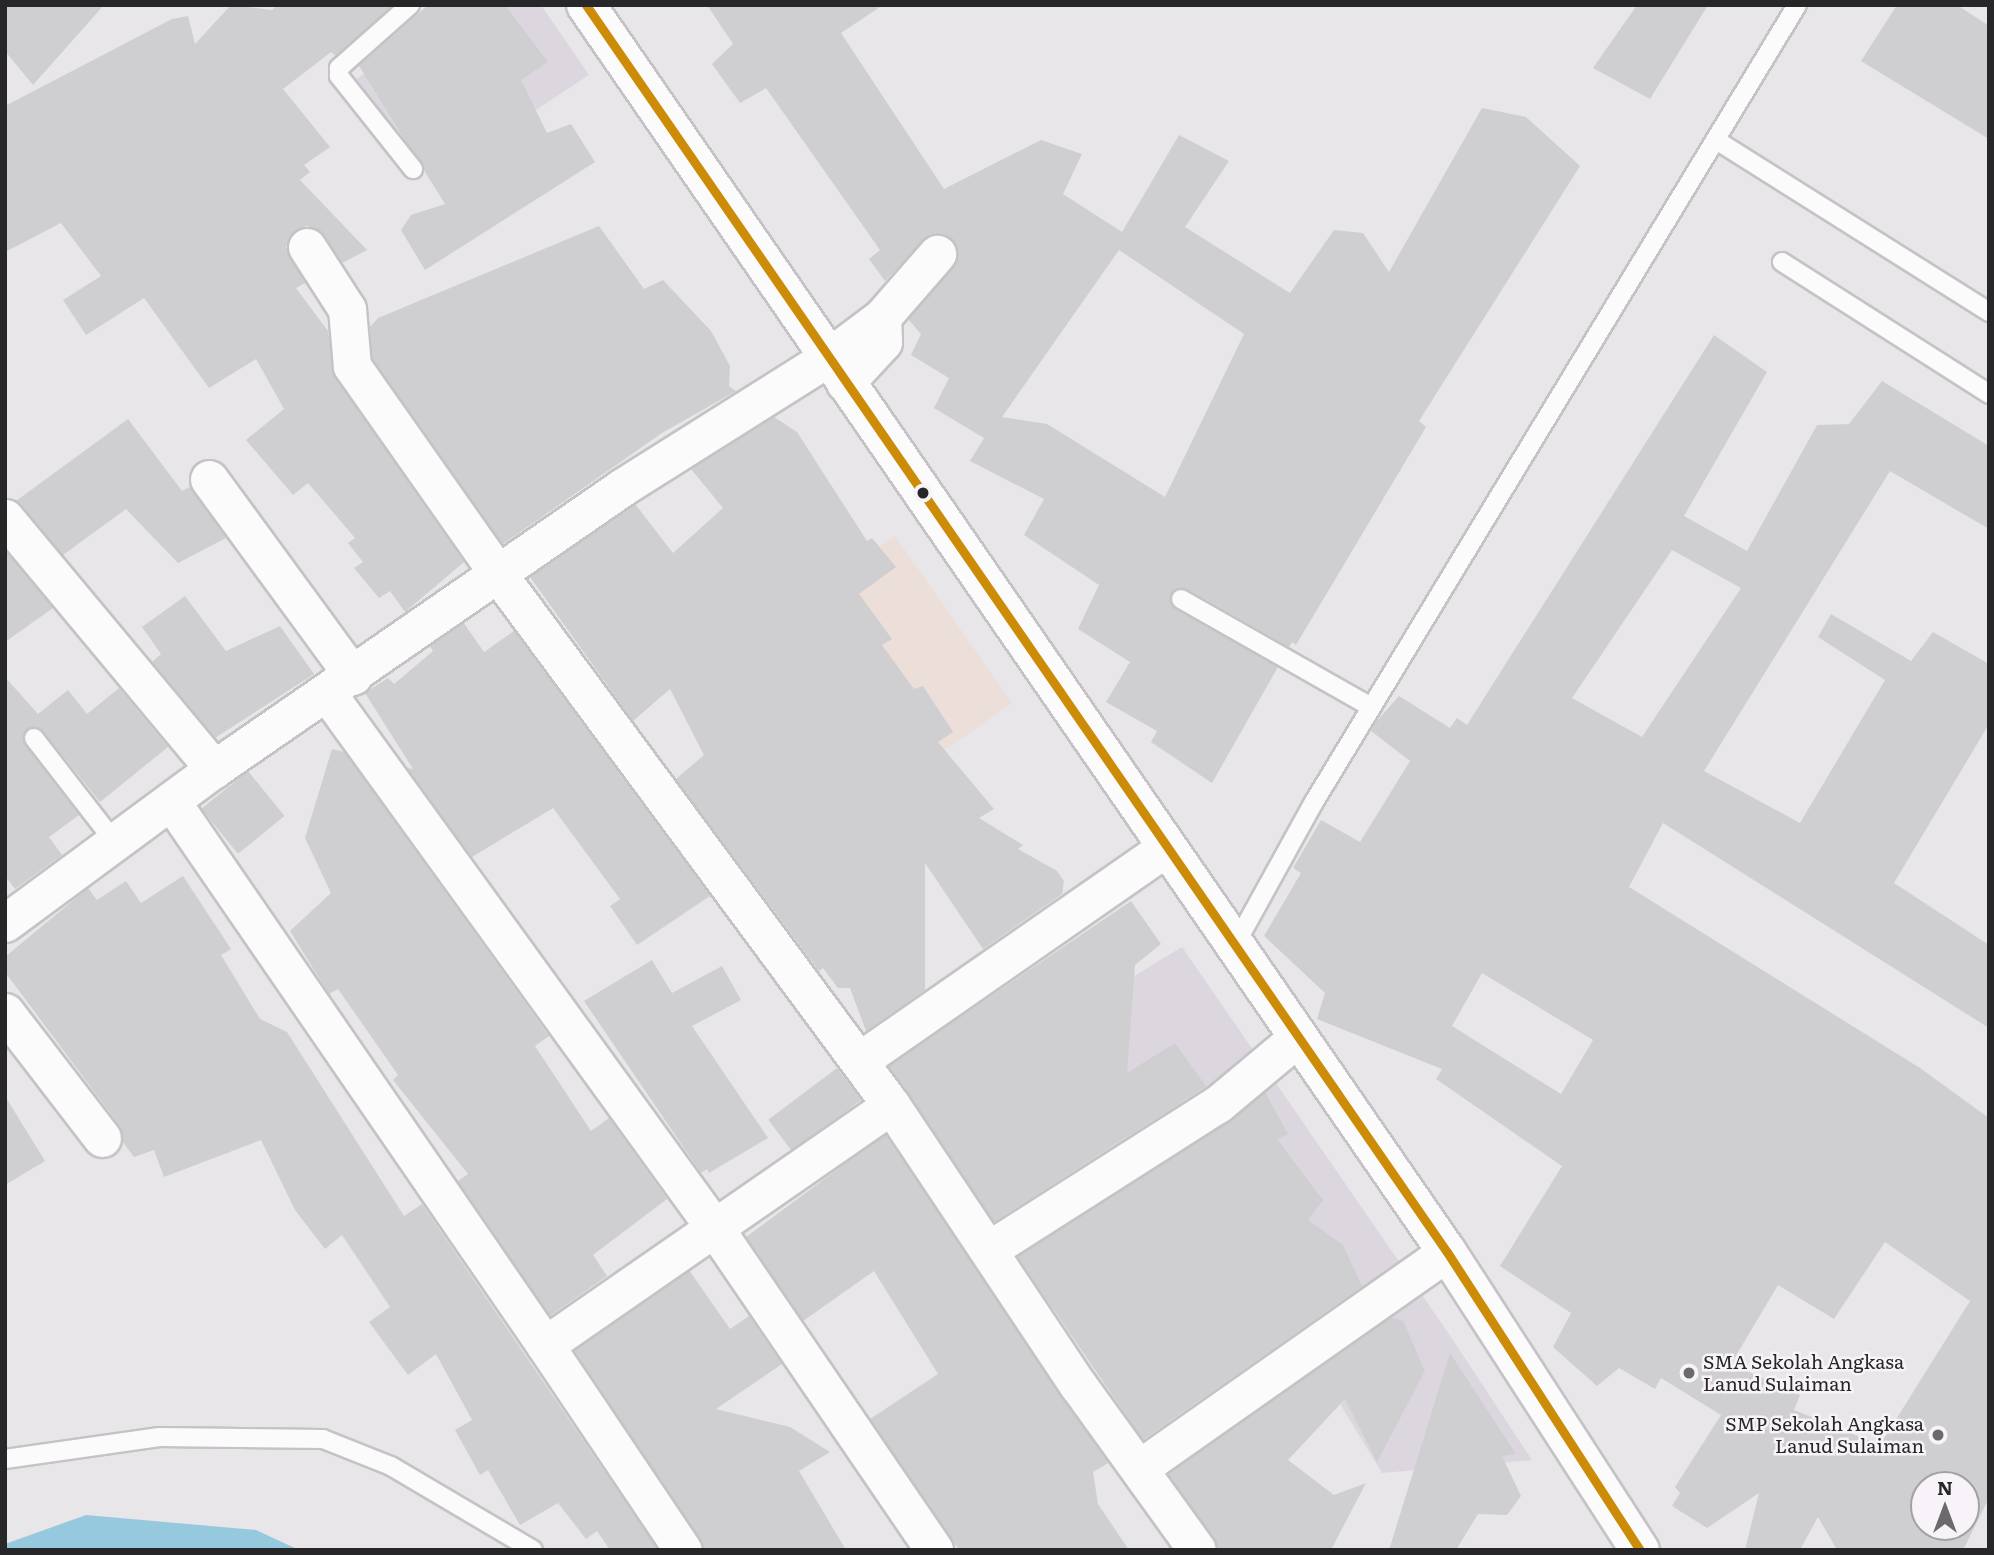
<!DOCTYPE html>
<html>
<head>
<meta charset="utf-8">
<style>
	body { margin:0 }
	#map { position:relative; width:1994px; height:1555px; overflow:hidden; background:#e8e6e9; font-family:Literata,serif }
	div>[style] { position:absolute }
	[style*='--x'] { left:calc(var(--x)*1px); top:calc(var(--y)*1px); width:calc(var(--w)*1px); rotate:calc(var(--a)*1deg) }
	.built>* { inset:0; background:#dcd7de }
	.industrial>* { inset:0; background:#ecded9; transform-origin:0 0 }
	.water>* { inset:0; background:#97c9de }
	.building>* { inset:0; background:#cfced0; transform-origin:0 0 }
	.roads { filter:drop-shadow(2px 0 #c5c3c5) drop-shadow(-2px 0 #c5c3c5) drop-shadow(0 2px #c5c3c5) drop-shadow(0 -2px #c5c3c5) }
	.lane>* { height:18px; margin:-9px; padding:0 9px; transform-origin:9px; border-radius:9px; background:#fcfbfc }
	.street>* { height:37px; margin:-18.5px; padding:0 18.5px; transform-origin:18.5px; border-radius:18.5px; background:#fcfbfc }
	.primary>* { height:38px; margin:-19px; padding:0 19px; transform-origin:19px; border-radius:19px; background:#fcfbfc }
	.bus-1>* { height:9px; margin:-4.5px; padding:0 4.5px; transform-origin:4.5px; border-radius:4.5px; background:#cd8c08 }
	.dots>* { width:19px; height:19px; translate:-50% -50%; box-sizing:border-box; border:4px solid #f7f3f8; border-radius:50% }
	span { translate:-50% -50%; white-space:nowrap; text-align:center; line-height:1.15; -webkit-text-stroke:5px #f7f3f8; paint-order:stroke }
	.poi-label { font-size:19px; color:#272628 }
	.left { translate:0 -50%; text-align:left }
	.right { translate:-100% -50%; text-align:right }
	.frame { position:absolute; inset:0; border:7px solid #272628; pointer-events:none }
	.north { position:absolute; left:1910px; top:1471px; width:70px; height:70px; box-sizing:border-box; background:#f7f3f8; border:2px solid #a4a1a5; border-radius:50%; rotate:0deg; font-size:19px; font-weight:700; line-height:28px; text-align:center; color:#272628 }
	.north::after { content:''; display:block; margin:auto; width:24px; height:32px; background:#6b696c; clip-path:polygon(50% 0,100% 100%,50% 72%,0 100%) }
</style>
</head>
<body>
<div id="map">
	<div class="built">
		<div style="clip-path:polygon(449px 5px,541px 5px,589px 75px,431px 179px,352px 83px)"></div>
		<div style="clip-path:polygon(1182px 947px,1451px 1337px,1532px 1460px,1382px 1473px,1308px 1351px,1211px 1414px,1117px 1274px,1040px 1315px,1009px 1270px,1139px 1155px,1045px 1030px)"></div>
	</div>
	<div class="industrial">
		<div style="left:895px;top:536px;width:204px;height:215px;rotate:55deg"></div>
	</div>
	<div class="water">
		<div style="clip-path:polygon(86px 1515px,256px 1530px,299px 1550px,5px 1550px,5px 1544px)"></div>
	</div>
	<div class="building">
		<div style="clip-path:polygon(5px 5px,104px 5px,33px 85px,5px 51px)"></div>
		<div style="clip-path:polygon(231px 5px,272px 10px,277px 5px,393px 5px,336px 56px,331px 52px,283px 89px,330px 147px,304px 165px,310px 172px,300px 180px,367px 250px,342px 263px,324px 235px,307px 226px,295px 230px,286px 247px,305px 283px,296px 288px,328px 331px,335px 378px,464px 562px,405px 612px,390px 591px,379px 598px,354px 568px,363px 562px,348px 543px,355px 538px,308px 483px,293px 495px,246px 440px,284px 409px,256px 359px,209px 388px,144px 298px,86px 335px,63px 300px,101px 276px,61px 223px,5px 252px,5px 106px,172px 19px,188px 16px,195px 44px)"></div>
		<div style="clip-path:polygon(428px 5px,505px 5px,548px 62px,521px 80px,547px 133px,571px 124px,595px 162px,425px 270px,401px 230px,411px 215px,445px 204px,359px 66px)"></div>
		<div style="clip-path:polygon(evenodd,707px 5px,883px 5px,841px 33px,944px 189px,1041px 140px,1082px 154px,1063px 194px,1122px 232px,1179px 135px,1229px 161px,1185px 227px,1290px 293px,1334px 230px,1363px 233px,1389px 272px,1482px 108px,1526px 117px,1580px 166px,1419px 421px,1426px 427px,1296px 645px,1292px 642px,1289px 647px,1187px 589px,1172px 593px,1175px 609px,1278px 667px,1212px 783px,1151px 742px,1157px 731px,1106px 702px,1130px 662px,1078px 629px,1099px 585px,1024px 535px,1044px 499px,970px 461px,984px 438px,934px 408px,949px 378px,911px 355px,921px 334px,908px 319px,953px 267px,957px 247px,942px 234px,930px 234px,885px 281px,869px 259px,880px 250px,766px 88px,740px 103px,712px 64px,733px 44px,707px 5px,1119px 250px,1244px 334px,1165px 497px,1047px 424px,1002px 417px,1119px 250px)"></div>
		<div style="clip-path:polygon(1637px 5px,1708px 5px,1650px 99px,1593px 68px)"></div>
		<div style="clip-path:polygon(1897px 5px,1957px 5px,1989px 26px,1989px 139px,1861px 61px)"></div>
		<div style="clip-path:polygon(599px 226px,644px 289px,663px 280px,711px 331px,730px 366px,729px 386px,736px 391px,662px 433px,503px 544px,372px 359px,370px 327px,378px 318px)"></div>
		<div style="clip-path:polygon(evenodd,1714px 335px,1767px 372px,1684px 516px,1747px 551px,1817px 425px,1849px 424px,1882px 381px,1989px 446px,1989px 529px,1890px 471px,1704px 771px,1800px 823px,1885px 680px,1818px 637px,1831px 614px,1911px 661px,1933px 632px,1989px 664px,1989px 724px,1894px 883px,1989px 945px,1989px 1028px,1663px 823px,1629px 887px,1920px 1068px,1989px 1118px,1989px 1498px,1963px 1550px,1837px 1550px,1818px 1517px,1800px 1550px,1745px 1550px,1759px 1493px,1707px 1528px,1672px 1506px,1680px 1493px,1675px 1487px,1721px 1415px,1661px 1378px,1655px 1389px,1619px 1368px,1597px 1386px,1553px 1347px,1571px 1313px,1500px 1266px,1562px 1166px,1436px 1079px,1442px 1069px,1317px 1019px,1325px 993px,1264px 936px,1301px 873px,1293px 868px,1321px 820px,1360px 842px,1410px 761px,1371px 731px,1376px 722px,1399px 696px,1450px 728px,1457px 718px,1467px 725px,1714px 335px,1672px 550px,1741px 588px,1642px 737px,1572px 698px,1672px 550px,1714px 335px,1482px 973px,1593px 1040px,1561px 1094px,1452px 1026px,1482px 973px,1714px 335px,1885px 1242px,1970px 1301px,1880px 1445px,1794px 1410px,1800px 1395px,1731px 1364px,1778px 1285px,1834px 1319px,1885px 1242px,1714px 335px,1924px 1485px,1966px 1485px,1966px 1527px,1924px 1527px,1924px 1485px)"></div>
		<div style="clip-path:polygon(774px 417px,797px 432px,867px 541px,872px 538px,896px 567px,859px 594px,892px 639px,882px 645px,914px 689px,923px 686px,953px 732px,938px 742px,994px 809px,979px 818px,1023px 845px,1018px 849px,1057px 871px,1064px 881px,1062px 894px,983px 949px,925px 863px,925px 990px,866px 1031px,850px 988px,838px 988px,823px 968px,819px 971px,676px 779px,704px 755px,670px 689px,633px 721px,530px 577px,635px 504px,673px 553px,723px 508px,691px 469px)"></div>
		<div style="clip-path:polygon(128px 419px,182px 491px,190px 487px,226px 538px,178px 563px,126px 509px,63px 555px,16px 501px)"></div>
		<div style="clip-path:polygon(5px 551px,53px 608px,5px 642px)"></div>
		<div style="clip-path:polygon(185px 596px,226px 651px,280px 626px,314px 674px,215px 738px,152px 662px,161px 654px,142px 627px)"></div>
		<div style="clip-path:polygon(463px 622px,484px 652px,514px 631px,710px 896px,637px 945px,610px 906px,620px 899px,553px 808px,472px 857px,407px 768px,413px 769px,365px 693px,388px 678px,394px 684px,433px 651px,430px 646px)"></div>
		<div style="clip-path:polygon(5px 677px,38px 714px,68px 690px,87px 714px,119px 688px,168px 747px,100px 802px,43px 731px,27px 730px,25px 745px,79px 815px,49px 837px,62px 855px,15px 889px,5px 876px)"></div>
		<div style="clip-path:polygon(332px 749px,344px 752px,549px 1036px,535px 1046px,591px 1131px,609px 1118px,667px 1199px,593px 1255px,607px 1276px,550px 1316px,458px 1181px,468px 1174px,393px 1080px,398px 1075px,338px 989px,329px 994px,290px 931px,331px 893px,305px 838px)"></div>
		<div style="left:248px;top:771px;width:58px;height:60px;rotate:51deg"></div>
		<div style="clip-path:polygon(183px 876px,231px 949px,221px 955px,260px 1019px,287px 1032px,404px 1216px,422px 1204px,658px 1550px,610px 1550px,597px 1531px,586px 1539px,558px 1503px,520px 1525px,488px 1470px,480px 1475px,455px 1430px,472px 1420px,436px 1354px,408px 1375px,369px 1322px,390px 1307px,342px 1235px,325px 1249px,295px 1210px,261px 1140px,164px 1177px,154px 1150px,134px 1157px,122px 1141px,119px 1125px,5px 972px,5px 957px,88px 888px,97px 900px,126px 881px,141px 903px)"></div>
		<div style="clip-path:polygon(1131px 901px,1161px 944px,1135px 965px,1127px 1073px,1175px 1043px,1206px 1086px,994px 1222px,888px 1066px)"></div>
		<div style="clip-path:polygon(652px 960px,672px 993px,722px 966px,741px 1000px,692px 1026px,768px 1138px,709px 1173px,707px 1169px,701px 1173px,584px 1001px)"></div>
		<div style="left:837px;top:1068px;width:40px;height:86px;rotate:53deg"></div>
		<div style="clip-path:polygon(1265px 1092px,1288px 1134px,1277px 1139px,1323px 1200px,1308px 1220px,1343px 1245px,1362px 1286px,1143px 1440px,1017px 1256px,1229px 1122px)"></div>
		<div style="clip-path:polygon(5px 1096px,45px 1161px,5px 1185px)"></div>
		<div style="clip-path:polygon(885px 1134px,1108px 1463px,1093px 1472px,1098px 1504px,1129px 1550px,959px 1550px,870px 1419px,938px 1374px,874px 1271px,803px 1321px,746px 1237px)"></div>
		<div style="clip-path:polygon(689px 1270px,730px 1329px,749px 1316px,782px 1364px,716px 1409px,790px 1427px,830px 1452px,799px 1471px,846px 1550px,704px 1550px,574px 1350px)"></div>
		<div style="clip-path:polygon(1390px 1317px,1403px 1321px,1425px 1371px,1377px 1462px,1345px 1399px,1288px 1460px,1334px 1495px,1366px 1483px,1331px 1550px,1218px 1550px,1168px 1474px)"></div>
		<div style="clip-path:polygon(1450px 1353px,1516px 1454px,1502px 1456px,1521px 1496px,1507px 1515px,1478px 1514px,1456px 1550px,1389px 1550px)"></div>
	</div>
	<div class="roads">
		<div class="lane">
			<div style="--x:410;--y:5;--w:95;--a:138.4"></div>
			<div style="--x:339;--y:68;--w:8;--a:90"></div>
			<div style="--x:339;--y:76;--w:119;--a:51.5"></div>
			<div style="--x:1716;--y:140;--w:323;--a:32.2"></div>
			<div style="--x:1782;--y:262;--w:246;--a:32.5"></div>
			<div style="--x:1181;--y:599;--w:219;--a:29.6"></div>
			<div style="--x:34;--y:738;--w:135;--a:52.2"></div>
			<div style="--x:1235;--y:945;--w:163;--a:-61.1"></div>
			<div style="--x:1314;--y:802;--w:932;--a:-58.78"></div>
			<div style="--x:5;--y:1459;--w:156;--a:-8.1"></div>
			<div style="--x:159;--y:1437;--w:164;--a:0.7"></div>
			<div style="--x:323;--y:1439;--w:73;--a:21.7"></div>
			<div style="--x:391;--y:1466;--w:165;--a:30.6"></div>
		</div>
		<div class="street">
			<div style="--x:307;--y:247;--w:74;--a:57.2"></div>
			<div style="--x:347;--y:309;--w:57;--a:85"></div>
			<div style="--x:352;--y:366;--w:254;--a:54.9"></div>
			<div style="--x:498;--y:574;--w:661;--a:53.49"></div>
			<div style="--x:891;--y:1105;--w:337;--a:56.3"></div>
			<div style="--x:1078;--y:1385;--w:203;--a:54.2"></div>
			<div style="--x:845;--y:383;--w:56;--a:-47.2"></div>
			<div style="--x:883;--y:342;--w:25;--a:-92"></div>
			<div style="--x:209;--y:479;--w:244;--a:53.8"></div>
			<div style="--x:5;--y:518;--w:327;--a:50.2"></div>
			<div style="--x:327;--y:693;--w:663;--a:54.08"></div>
			<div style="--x:716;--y:1230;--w:387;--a:55.7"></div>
			<div style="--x:171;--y:801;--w:660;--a:55.49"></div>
			<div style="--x:545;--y:1345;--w:421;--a:-34.7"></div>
			<div style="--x:5;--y:923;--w:260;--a:-36.4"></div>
			<div style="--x:214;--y:769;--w:495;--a:-34.6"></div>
			<div style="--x:621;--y:488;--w:242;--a:-32.2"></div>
			<div style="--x:826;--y:359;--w:70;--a:-36.9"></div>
			<div style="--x:882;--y:317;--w:84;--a:-48.9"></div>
			<div style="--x:5;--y:1012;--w:159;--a:52.4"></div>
			<div style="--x:859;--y:1061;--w:375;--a:-34.8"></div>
			<div style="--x:990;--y:1249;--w:270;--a:-32.5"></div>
			<div style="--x:1218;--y:1104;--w:104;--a:-39.9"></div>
			<div style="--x:545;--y:1345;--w:247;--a:56.1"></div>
			<div style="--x:1141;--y:1467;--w:374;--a:-35.1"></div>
		</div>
		<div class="primary">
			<div style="--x:586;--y:5;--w:1515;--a:55.38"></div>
			<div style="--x:1447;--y:1252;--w:355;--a:57.1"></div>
		</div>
	</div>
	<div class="bus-1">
		<div style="--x:586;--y:5;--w:1515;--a:55.38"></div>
		<div style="--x:1447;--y:1252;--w:355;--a:57.1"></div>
	</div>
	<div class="dots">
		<div style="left:923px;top:493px;background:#272628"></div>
		<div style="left:1689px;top:1373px;background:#6b696c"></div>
		<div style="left:1938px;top:1435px;background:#6b696c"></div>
	</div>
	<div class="poi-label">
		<span class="left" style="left:1703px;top:1373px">SMA Sekolah Angkasa<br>Lanud Sulaiman</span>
		<span class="right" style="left:1924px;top:1435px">SMP Sekolah Angkasa<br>Lanud Sulaiman</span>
	</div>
	<div class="frame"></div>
	<div class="north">N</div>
</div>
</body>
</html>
